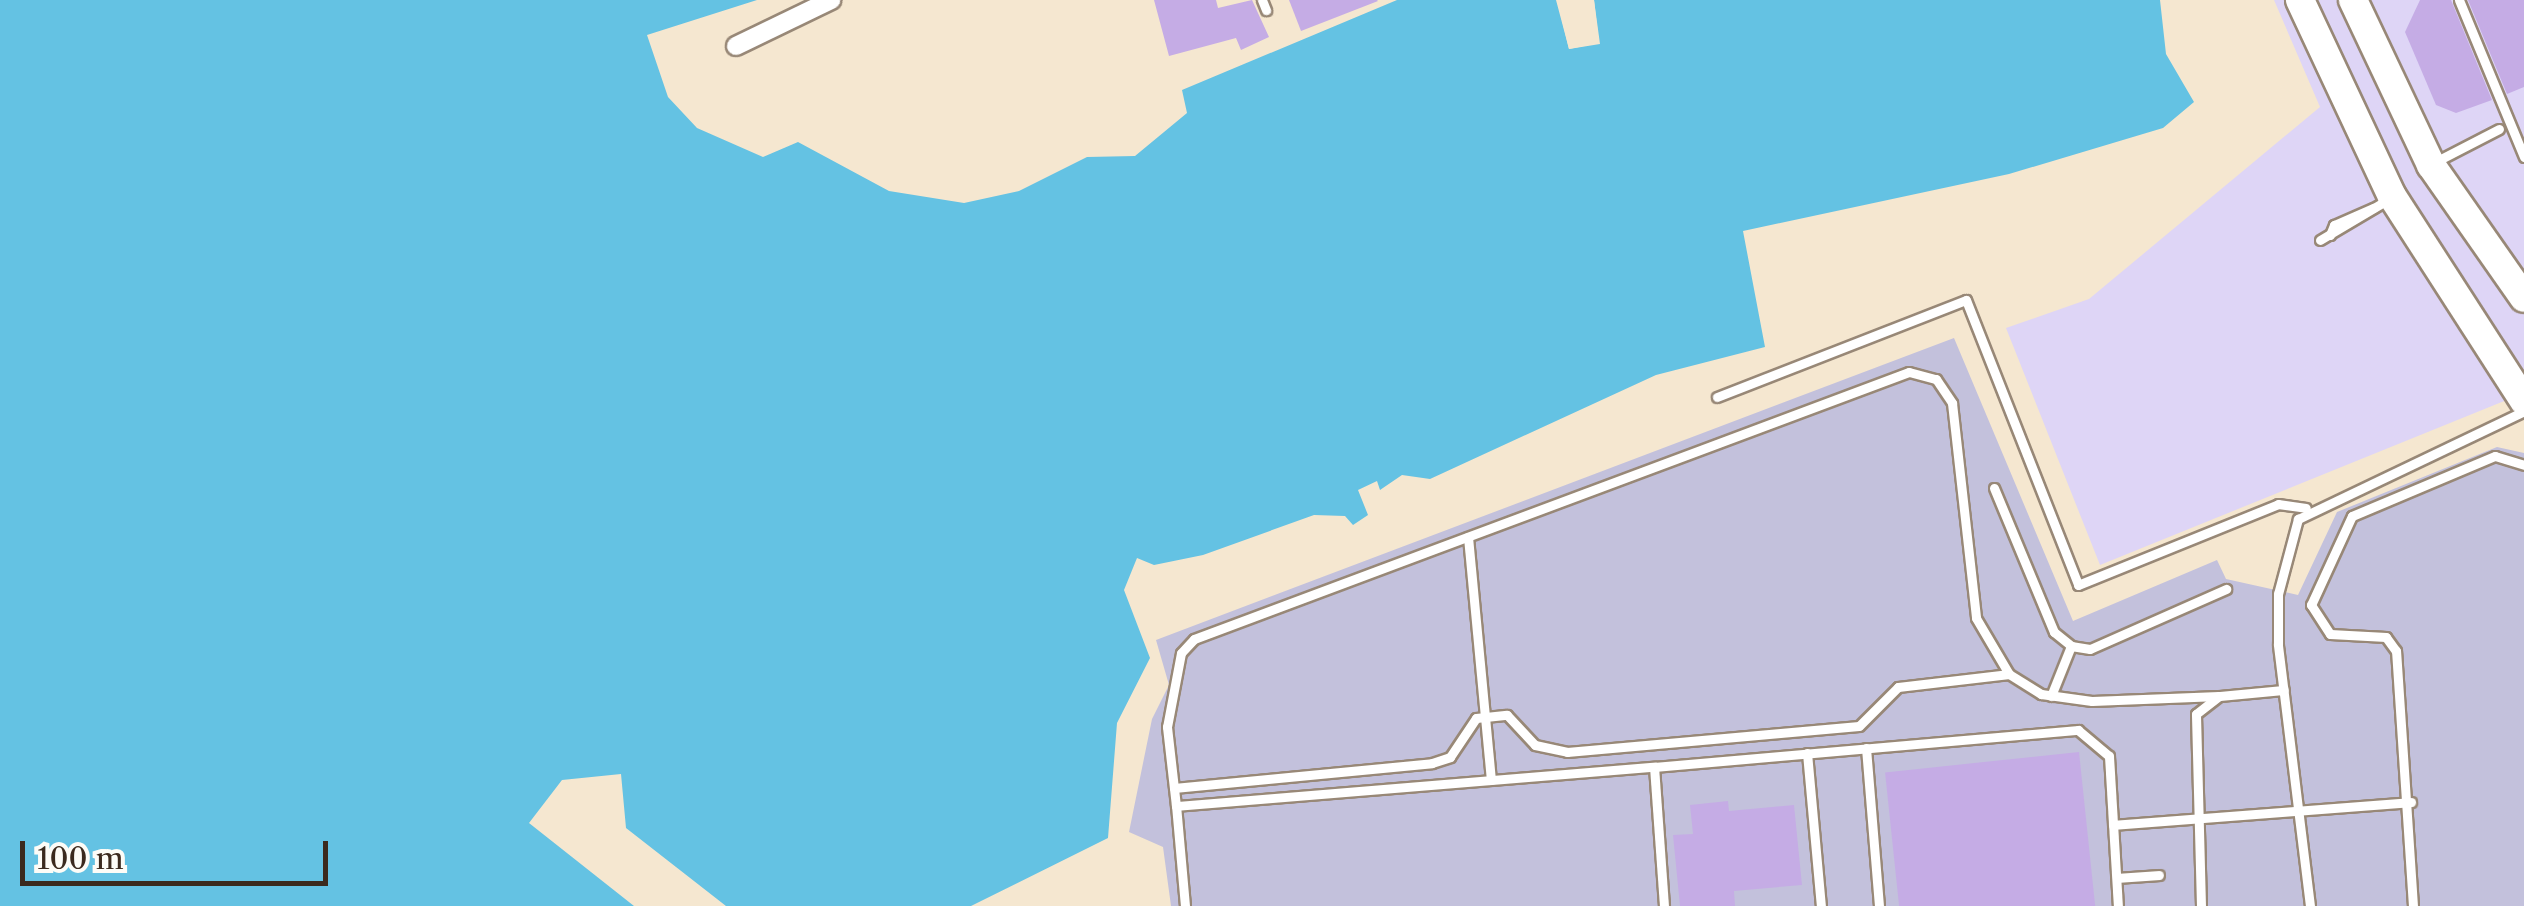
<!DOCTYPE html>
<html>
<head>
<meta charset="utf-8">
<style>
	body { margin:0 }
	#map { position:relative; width:2524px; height:906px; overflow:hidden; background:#f5e7d0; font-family:"Libre Caslon Text",serif }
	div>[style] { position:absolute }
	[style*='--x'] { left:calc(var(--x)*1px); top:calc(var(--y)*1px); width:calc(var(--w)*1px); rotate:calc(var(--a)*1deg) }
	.built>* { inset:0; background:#ded5f6 }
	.industrial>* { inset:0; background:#c3c1dc }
	.water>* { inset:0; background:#64c2e3 }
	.pier>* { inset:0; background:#f5e7d0 }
	.building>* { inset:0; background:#c5ace5; transform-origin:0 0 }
	.roads { filter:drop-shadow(2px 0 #988877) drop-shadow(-2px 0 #988877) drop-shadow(0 2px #988877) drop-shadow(0 -2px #988877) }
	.service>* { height:9px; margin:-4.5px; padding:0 4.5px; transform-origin:4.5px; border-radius:4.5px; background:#fff }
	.minor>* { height:18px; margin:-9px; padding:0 9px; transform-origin:9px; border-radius:9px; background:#fff }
	.primary>* { height:28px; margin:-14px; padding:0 14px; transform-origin:14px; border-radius:14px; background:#fff }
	span { translate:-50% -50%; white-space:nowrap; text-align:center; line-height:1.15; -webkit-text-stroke:8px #fdfcf7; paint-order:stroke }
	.scale { position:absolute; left:20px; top:841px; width:308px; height:45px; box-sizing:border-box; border:5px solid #3b2a1e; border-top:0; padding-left:12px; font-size:30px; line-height:35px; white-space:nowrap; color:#3b2a1e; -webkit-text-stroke:8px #fdfcf7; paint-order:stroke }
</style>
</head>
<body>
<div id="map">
	<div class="built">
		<div style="clip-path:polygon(2274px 0,2524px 0,2524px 393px,2100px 565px,2006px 328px,2089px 299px,2320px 107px)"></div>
	</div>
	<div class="industrial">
		<div style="clip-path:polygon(1954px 338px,2073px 621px,2217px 560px,2226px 579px,2298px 595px,2337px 512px,2497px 447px,2524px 453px,2524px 906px,1171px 906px,1163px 847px,1129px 832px,1152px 719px,1169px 685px,1156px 640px)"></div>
	</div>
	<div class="water">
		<div style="clip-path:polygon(0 0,757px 0,647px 35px,668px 97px,697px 128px,763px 157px,798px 142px,889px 191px,964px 203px,1019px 191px,1087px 157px,1135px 156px,1187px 113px,1182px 90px,1397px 0,1556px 0,1569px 49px,1599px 43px,1594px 0,2160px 0,2166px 54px,2194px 102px,2163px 128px,2009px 174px,1743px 231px,1765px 347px,1656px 375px,1430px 479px,1402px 475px,1380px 490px,1377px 481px,1358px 490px,1368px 515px,1353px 525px,1345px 516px,1314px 515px,1203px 555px,1154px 565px,1137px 558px,1124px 590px,1150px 658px,1117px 723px,1108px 838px,971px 906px,726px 906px,626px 828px,621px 774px,562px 780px,529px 823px,634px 906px,0 906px)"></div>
	</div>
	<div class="pier">
		<div style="clip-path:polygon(1557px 0,1573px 43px,1594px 40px,1594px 0,1600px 44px,1569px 49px)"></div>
	</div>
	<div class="building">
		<div style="clip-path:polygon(1154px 0,1216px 0,1218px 8px,1252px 0,1269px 37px,1241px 50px,1236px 38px,1169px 56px)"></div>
		<div style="clip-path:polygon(1289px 0,1377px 0,1378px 1px,1301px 31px)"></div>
		<div style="clip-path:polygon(2420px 0,2451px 0,2492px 100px,2456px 113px,2436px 105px,2405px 32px)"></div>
		<div style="clip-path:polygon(2468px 0,2524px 0,2524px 87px,2507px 94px)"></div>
		<div style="left:2079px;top:752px;width:155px;height:195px;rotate:84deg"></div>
		<div style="clip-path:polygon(1728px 801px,1729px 811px,1794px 805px,1802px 885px,1734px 891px,1735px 906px,1680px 906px,1673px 835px,1693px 834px,1690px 805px)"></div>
	</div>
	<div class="roads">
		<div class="service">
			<div style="--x:1262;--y:0;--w:11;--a:68"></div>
			<div style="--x:2459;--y:0;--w:170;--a:67.5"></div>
			<div style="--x:2435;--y:162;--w:72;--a:-27.3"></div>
			<div style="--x:2330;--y:235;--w:11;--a:-68"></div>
			<div style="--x:2334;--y:225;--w:43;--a:-23.6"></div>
			<div style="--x:2320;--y:240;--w:78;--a:-30.8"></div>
			<div style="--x:1717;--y:397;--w:267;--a:-21.3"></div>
			<div style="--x:1966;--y:300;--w:306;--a:68.5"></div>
			<div style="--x:2078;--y:585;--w:216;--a:-22"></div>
			<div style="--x:2278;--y:504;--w:28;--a:8"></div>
			<div style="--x:1994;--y:488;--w:156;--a:67.4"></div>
			<div style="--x:2054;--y:632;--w:22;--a:39"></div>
			<div style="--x:2071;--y:646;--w:19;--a:9"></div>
			<div style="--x:2090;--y:649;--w:149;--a:-23.8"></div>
			<div style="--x:1468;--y:537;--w:244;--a:84.6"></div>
			<div style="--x:2051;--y:696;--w:54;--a:-68.2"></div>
			<div style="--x:1866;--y:748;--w:159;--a:85.3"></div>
			<div style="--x:1807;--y:753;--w:154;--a:84.8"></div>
			<div style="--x:1174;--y:788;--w:259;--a:-5.5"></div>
			<div style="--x:1432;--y:763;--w:19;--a:-18"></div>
			<div style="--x:1450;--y:757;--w:47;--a:-56.3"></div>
			<div style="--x:1476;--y:718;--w:31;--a:-6"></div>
			<div style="--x:1507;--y:715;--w:41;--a:47"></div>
			<div style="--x:1535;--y:745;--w:33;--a:12"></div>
			<div style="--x:1567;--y:752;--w:293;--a:-5.1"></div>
			<div style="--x:1859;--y:726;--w:55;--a:-45"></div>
			<div style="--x:1898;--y:687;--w:112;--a:-6.7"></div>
			<div style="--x:1176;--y:806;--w:80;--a:-96.5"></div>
			<div style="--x:1167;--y:727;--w:75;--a:-79.3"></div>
			<div style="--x:1181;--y:653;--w:19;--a:-47"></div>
			<div style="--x:1194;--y:639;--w:763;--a:-20.48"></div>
			<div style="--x:1909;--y:372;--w:28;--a:15"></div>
			<div style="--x:1936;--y:379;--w:29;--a:56"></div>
			<div style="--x:1952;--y:403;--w:216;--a:83.6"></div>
			<div style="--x:1976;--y:618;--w:65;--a:59.5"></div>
			<div style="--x:2009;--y:674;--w:38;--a:32"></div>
			<div style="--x:2041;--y:694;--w:51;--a:7.8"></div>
			<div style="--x:2092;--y:701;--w:127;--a:-2.3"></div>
			<div style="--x:2113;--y:825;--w:299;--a:-4.4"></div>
			<div style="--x:2117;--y:878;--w:42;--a:-4.1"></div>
			<div style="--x:1185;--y:906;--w:100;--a:-95.1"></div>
			<div style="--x:1176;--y:806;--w:480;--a:-4.7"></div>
			<div style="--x:1664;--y:906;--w:139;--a:-94.1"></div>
			<div style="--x:1654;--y:767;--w:426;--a:-5"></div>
			<div style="--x:2078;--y:730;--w:40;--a:40"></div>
			<div style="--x:2109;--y:756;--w:150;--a:86.6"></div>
			<div style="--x:2201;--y:906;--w:192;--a:-91.5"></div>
			<div style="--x:2196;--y:714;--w:29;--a:-38"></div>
			<div style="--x:2219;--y:696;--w:65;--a:-5.3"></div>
			<div style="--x:2310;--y:906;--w:264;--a:-97"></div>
			<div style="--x:2278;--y:644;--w:50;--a:-90"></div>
			<div style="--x:2278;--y:594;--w:78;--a:-75.1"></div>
			<div style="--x:2298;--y:519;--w:250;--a:-25.5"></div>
			<div style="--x:2413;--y:906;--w:256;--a:-93.8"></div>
			<div style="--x:2396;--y:651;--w:17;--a:-126"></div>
			<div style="--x:2386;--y:637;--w:56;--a:-176.9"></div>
			<div style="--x:2330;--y:634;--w:35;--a:-123"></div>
			<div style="--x:2311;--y:605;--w:98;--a:-65.3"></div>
			<div style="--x:2352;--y:516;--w:155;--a:-22.8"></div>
			<div style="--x:2495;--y:456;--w:30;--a:17"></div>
		</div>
		<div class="minor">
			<div style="--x:736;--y:46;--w:106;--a:-25.8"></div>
		</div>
		<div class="primary">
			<div style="--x:2300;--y:0;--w:217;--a:64.9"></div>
			<div style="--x:2392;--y:196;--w:244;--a:57.2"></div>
			<div style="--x:2353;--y:0;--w:183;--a:64.7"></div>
			<div style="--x:2431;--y:165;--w:162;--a:55"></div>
		</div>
	</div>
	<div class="scale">100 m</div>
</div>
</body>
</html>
